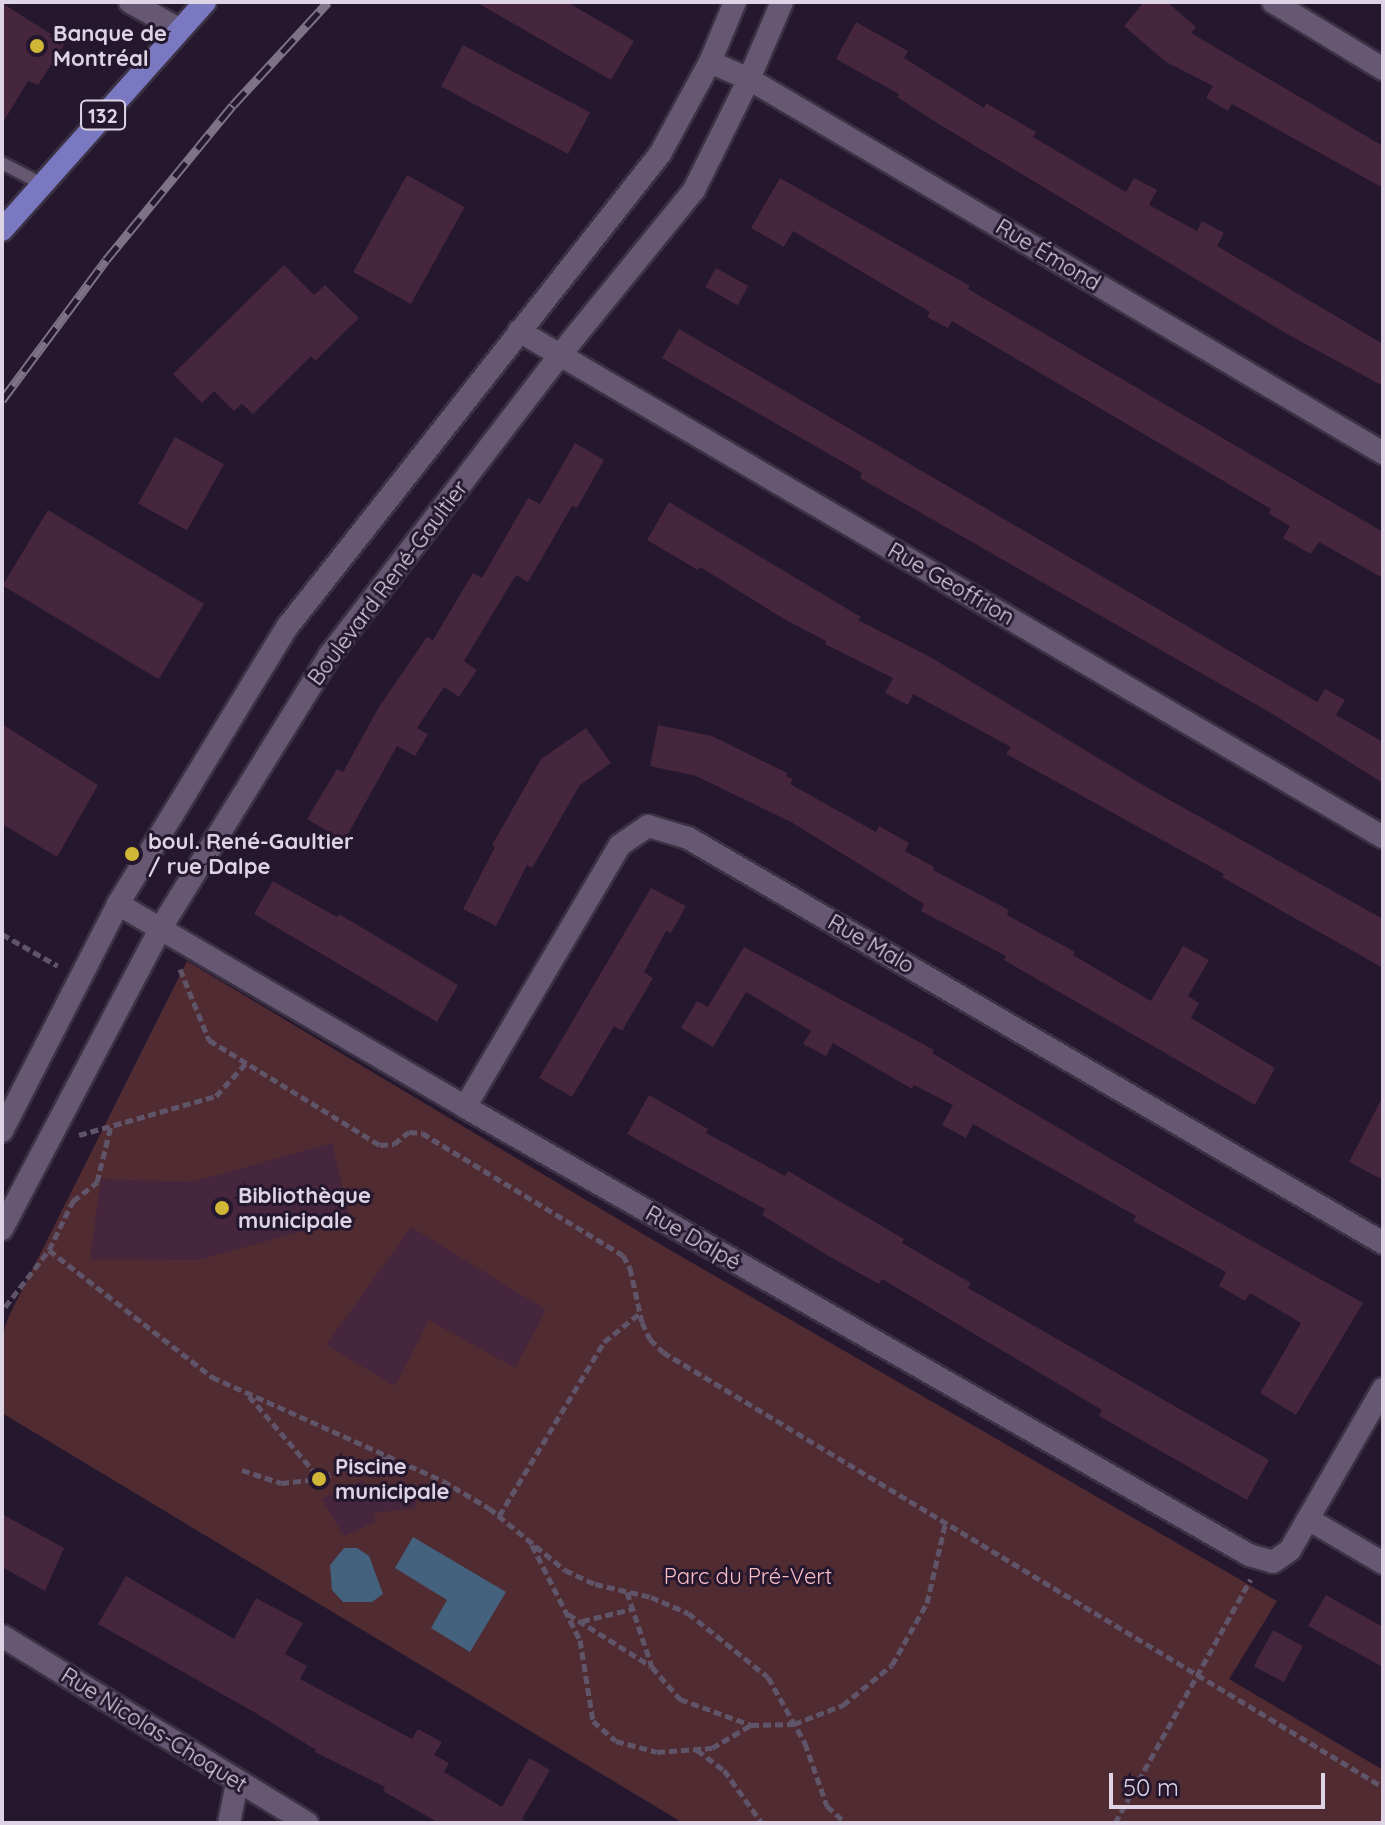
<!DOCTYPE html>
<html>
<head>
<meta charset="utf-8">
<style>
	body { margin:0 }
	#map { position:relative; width:1385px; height:1825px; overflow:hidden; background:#24172e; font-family:Quicksand,sans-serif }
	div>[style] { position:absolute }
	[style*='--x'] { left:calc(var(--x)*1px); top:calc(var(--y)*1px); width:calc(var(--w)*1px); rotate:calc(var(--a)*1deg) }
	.green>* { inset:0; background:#502b32 }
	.water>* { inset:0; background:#44617e }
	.building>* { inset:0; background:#45263c; transform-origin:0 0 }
	.path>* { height:5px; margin-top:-2.5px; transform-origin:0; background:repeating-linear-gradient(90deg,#605469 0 8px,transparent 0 12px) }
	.roads { filter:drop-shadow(2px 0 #3b3144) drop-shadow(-2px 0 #3b3144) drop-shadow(0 2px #3b3144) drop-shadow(0 -2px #3b3144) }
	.service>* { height:12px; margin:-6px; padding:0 6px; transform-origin:6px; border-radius:6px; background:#665873 }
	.minor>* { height:22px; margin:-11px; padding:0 11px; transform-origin:11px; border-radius:11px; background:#665873 }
	.tertiary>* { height:22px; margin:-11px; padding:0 11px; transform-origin:11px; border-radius:11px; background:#665873 }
	.primary>* { height:22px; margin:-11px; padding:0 11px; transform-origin:11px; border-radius:11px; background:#7a78c1 }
	.rail>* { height:9px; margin-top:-4.5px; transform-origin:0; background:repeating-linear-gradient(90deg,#24172e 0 18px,#7d7286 0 36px); box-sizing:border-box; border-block:2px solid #7d7286 }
	.dots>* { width:22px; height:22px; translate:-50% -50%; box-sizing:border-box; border:4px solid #24172e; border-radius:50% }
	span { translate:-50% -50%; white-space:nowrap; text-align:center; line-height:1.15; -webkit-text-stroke:6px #24172e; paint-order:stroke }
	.shield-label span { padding:2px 6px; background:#24172e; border:2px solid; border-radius:6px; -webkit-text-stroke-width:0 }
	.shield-label { font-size:20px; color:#ddd5e5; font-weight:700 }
	.poi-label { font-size:22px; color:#ddd5e5; font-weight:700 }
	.left { translate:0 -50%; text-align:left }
	.street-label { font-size:22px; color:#ddd5e5 }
	.park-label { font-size:22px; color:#fbbec7 }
	.frame { position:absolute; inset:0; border:4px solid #ddd5e5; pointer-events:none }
	.scale { position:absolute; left:1109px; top:1773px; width:216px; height:36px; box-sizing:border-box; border:4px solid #ddd5e5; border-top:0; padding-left:10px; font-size:24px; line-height:28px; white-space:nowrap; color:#ddd5e5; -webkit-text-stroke:6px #24172e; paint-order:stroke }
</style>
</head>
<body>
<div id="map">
	<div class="green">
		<div style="clip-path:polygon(187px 961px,658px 1243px,1277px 1601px,1229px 1679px,1383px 1770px,1383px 1823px,683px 1823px,2px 1413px,2px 1337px,8px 1318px)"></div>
	</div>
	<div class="water">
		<div style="clip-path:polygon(413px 1537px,506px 1592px,470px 1652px,431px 1628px,447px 1600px,395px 1568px)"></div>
		<div style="clip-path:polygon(344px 1548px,357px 1548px,369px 1556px,383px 1594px,372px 1602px,343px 1602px,332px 1590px,330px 1565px)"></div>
	</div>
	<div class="building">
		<div style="clip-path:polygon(476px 2px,567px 2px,634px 41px,611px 80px)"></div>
		<div style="clip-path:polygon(1144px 2px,1167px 2px,1196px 27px,1191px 33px,1383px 146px,1383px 188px,1232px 104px,1228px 111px,1206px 98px,1213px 86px,1166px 62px,1124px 26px)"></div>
		<div style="clip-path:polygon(2px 3px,65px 43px,38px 85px,28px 81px,2px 124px)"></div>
		<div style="clip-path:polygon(856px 22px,908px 51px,904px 58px,984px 108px,986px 103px,1036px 132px,1033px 137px,1126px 192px,1134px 178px,1157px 190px,1149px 205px,1197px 231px,1202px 221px,1224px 233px,1217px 246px,1383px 344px,1383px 386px,1287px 334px,942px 126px,897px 97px,899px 94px,836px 59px)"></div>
		<div style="left:463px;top:45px;width:144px;height:47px;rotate:28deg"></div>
		<div style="left:407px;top:175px;width:66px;height:111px;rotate:29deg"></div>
		<div style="clip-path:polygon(780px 178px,970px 286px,968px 289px,1383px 532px,1383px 578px,1319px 542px,1311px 554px,1283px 538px,1290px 526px,1269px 514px,1271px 509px,952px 321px,948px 328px,927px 317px,930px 312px,793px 231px,784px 247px,751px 228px)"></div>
		<div style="clip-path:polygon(284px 265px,314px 295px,325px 285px,359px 318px,315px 361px,311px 356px,253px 414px,242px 404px,234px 411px,214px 391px,202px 403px,173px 374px)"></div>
		<div style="left:716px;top:268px;width:37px;height:22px;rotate:29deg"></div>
		<div style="clip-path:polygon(679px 329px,1317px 702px,1325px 689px,1345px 700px,1336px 715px,1383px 742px,1383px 783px,1271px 713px,860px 478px,862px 473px,662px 358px)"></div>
		<div style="left:175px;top:437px;width:56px;height:76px;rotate:29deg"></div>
		<div style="clip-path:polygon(575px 443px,604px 460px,577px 508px,572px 506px,528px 582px,516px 575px,464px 661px,477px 670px,459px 697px,444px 687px,417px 728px,428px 734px,415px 756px,397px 746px,344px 841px,307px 819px,337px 769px,343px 772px,379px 707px,427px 637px,433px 640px,473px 573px,482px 578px,528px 498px,540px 504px)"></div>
		<div style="clip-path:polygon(669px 502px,861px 617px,858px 620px,932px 658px,1148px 788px,1383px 919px,1383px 968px,1222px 877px,1224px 874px,1006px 754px,1011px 747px,913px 694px,908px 705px,885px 693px,893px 678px,825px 644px,826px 641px,784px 619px,700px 567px,698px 570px,647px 540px)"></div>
		<div style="left:48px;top:510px;width:182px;height:88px;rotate:31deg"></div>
		<div style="clip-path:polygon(2px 724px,98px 785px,57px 857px,2px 824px)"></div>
		<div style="clip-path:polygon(658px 725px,712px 736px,787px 773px,786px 776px,793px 779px,790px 784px,876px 832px,879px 826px,909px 843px,905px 851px,934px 867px,933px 870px,1009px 910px,1007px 915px,1075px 952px,1073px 955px,1151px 1001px,1183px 946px,1209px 960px,1188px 996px,1199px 1003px,1191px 1018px,1275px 1068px,1255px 1105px,1004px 960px,1006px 956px,921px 911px,924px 904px,791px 822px,696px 776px,650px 766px)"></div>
		<div style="clip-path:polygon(586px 728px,611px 763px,580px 785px,532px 868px,527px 865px,496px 926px,463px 909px,495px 847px,492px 845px,541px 759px)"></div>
		<div style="clip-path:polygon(273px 881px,337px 917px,339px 914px,458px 985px,437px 1022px,254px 914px)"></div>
		<div style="clip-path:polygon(651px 888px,686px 906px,671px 933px,666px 931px,644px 972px,653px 978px,622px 1031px,614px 1026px,572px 1097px,539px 1078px)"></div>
		<div style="clip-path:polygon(744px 947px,934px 1050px,932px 1053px,1204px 1214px,1363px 1303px,1296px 1415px,1260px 1393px,1301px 1323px,1250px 1293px,1245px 1301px,1219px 1286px,1226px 1272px,1133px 1221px,1136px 1216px,973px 1124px,966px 1138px,942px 1125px,953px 1105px,914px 1085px,912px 1089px,833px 1043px,826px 1056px,803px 1044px,811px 1031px,746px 992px,713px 1047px,681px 1028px,697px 1001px,708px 1007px)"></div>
		<div style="clip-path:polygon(649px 1095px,708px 1129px,706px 1133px,785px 1176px,788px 1171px,904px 1239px,902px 1243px,971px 1283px,968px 1288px,1269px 1460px,1247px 1500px,1099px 1416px,1102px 1410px,882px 1279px,879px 1284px,830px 1257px,762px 1215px,765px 1209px,627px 1134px)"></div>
		<div style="clip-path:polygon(1383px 1096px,1383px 1180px,1349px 1162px)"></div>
		<div style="clip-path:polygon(332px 1143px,350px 1218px,198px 1260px,90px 1259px,101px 1179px,192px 1182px)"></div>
		<div style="clip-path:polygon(411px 1227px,546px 1310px,515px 1368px,429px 1320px,395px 1386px,326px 1345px)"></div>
		<div style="clip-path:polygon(363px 1480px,367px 1491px,414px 1484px,416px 1508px,373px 1513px,377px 1521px,344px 1536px,322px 1499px)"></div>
		<div style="clip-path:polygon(2px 1514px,64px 1548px,45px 1591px,2px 1567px)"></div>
		<div style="clip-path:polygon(126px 1576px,234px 1639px,256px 1598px,303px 1623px,285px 1654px,307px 1666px,300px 1679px,412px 1739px,418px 1729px,442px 1742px,434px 1755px,449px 1763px,444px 1772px,502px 1807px,529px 1758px,550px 1770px,522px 1819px,529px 1823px,439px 1823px,383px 1791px,385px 1787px,315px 1752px,316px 1750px,254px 1712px,98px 1624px)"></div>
		<div style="clip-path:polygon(1326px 1595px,1383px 1627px,1383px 1667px,1308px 1626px)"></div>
		<div style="left:1273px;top:1630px;width:34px;height:41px;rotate:28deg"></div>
	</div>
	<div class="path">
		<div style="--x:2;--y:934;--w:64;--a:29.7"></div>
		<div style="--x:180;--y:969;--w:77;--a:67.8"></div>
		<div style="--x:209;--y:1040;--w:201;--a:31.6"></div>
		<div style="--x:380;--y:1145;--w:14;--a:-4"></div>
		<div style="--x:394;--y:1144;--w:19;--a:-39"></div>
		<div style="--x:409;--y:1132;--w:13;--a:4"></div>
		<div style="--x:422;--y:1133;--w:235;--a:31.3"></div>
		<div style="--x:623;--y:1255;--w:15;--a:62"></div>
		<div style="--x:630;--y:1268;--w:55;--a:77.5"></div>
		<div style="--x:642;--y:1322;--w:19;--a:65"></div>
		<div style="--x:650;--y:1339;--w:18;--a:45"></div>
		<div style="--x:663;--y:1352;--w:841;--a:31.14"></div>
		<div style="--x:79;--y:1135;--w:142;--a:-15.9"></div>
		<div style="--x:216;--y:1096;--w:45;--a:-47.7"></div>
		<div style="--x:49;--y:1250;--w:55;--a:-63.9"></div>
		<div style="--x:73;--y:1201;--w:31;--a:-38"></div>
		<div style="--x:97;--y:1182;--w:58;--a:-76"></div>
		<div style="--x:5;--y:1307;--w:72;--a:-52.3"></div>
		<div style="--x:49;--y:1250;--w:207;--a:37.9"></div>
		<div style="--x:212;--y:1377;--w:253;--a:24.2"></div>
		<div style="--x:443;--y:1481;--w:53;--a:30.4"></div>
		<div style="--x:489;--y:1508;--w:98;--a:39.2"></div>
		<div style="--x:565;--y:1570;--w:33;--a:25"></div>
		<div style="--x:595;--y:1584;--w:57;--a:13.1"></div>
		<div style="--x:651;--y:1597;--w:40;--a:23.4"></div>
		<div style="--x:688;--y:1613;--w:102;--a:38.7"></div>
		<div style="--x:768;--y:1677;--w:76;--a:60.7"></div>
		<div style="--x:805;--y:1743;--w:67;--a:70.8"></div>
		<div style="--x:827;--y:1806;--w:25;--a:42"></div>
		<div style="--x:249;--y:1396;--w:116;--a:49.2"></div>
		<div style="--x:242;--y:1470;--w:41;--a:18.4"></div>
		<div style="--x:281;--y:1483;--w:30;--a:-6"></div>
		<div style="--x:311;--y:1480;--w:81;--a:-15.8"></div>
		<div style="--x:499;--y:1516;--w:203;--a:-58.9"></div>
		<div style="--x:604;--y:1342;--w:46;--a:-38.9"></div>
		<div style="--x:532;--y:1545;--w:106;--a:63.2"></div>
		<div style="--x:580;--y:1640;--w:82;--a:80.9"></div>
		<div style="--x:593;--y:1721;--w:30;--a:41"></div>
		<div style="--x:616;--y:1741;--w:42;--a:15"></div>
		<div style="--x:657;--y:1752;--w:55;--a:-4.2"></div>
		<div style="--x:712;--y:1748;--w:45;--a:-30.5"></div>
		<div style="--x:627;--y:1592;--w:79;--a:71.6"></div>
		<div style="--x:652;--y:1667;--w:43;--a:48.8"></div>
		<div style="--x:680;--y:1699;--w:76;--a:20.1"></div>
		<div style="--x:751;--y:1725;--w:43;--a:-1.3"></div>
		<div style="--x:794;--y:1724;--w:53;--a:-21.2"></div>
		<div style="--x:843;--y:1705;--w:63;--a:-39.2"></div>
		<div style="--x:892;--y:1665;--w:71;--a:-60.6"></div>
		<div style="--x:927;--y:1603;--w:80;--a:-77"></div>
		<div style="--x:568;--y:1614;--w:98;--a:32.1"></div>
		<div style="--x:582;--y:1621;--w:51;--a:-13.5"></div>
		<div style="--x:697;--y:1750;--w:34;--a:37"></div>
		<div style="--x:724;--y:1770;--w:65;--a:54.4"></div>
		<div style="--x:1115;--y:1823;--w:279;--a:-60.9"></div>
	</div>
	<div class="roads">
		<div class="service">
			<div style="--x:2;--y:163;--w:45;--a:27.7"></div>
		</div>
		<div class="minor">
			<div style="--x:130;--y:2;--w:56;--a:28.9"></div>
			<div style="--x:1273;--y:2;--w:129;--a:31.3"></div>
			<div style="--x:710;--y:62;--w:43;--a:23.6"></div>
			<div style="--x:749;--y:79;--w:736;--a:30.54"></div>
			<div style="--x:519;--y:331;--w:1001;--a:30.36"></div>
			<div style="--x:118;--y:904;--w:402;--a:30.3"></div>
			<div style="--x:465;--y:1107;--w:903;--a:29.74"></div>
			<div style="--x:1249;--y:1555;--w:25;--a:16"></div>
			<div style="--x:1273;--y:1562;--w:21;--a:-35"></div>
			<div style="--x:1290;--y:1550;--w:186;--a:-60"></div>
			<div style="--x:465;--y:1107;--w:304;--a:-59.4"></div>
			<div style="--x:620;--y:845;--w:34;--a:-34"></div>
			<div style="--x:648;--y:826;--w:42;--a:16.7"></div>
			<div style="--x:688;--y:838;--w:804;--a:30.23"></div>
			<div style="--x:1308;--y:1519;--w:87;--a:30.4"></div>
			<div style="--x:2;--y:1636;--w:358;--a:31.5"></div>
			<div style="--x:229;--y:1823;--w:41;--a:-78.7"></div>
		</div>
		<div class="tertiary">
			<div style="--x:2;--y:1131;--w:255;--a:-62.9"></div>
			<div style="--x:118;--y:904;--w:326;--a:-58.6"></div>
			<div style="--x:288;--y:626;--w:601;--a:-51.76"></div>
			<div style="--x:660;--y:154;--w:105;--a:-61.5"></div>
			<div style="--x:710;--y:62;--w:65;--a:-67.4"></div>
			<div style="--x:2;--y:1229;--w:339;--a:-62.2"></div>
			<div style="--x:160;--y:929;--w:321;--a:-58.2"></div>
			<div style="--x:329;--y:656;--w:379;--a:-52.5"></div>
			<div style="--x:560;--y:355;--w:213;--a:-50.9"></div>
			<div style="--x:694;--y:190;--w:124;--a:-63.6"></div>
			<div style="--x:749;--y:79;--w:84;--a:-66.8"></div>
		</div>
		<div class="primary">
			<div style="--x:2;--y:230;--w:305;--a:-48.3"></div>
		</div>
	</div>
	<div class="rail">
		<div style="--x:2;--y:400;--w:174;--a:-53.4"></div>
		<div style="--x:106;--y:260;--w:200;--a:-50.7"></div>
		<div style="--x:233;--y:105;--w:140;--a:-47.3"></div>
	</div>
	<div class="dots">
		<div style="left:37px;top:46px;background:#d0b836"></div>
		<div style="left:132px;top:854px;background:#d0b836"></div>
		<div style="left:222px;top:1208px;background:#d0b836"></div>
		<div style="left:319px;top:1479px;background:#d0b836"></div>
	</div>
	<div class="shield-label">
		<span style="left:103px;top:115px">132</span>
	</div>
	<div class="poi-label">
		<span class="left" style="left:53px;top:46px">Banque de<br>Montréal</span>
		<span class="left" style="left:148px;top:854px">boul. René-Gaultier<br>/ rue Dalpe</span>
		<span class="left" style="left:238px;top:1208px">Bibliothèque<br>municipale</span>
		<span class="left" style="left:335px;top:1479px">Piscine<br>municipale</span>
	</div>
	<div class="street-label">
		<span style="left:1048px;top:255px;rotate:31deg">Rue Émond</span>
		<span style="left:388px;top:583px;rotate:-53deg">Boulevard René-Gaultier</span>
		<span style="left:951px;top:584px;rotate:30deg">Rue Geoffrion</span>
		<span style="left:871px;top:944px;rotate:30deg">Rue Malo</span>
		<span style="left:693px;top:1238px;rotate:30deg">Rue Dalpé</span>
		<span style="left:154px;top:1730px;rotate:32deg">Rue Nicolas-Choquet</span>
	</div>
	<div class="park-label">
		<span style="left:748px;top:1577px">Parc du Pré-Vert</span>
	</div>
	<div class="frame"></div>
	<div class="scale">50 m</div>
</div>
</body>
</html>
